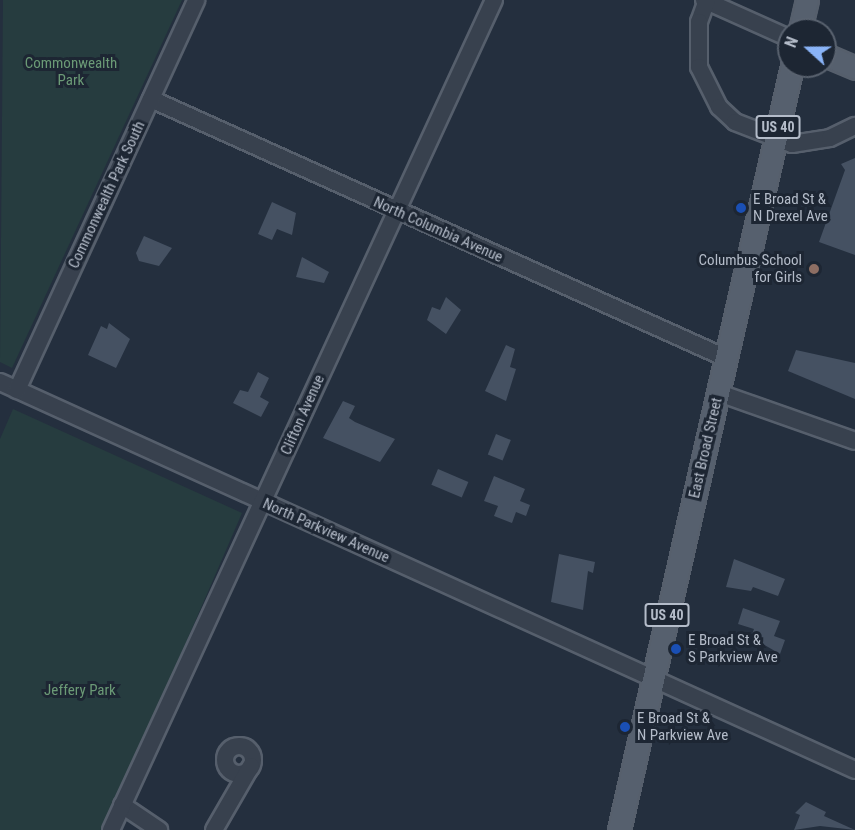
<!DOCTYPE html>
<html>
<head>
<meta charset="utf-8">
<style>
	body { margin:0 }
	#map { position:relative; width:855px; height:830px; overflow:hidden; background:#242f3e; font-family:"Roboto Condensed",sans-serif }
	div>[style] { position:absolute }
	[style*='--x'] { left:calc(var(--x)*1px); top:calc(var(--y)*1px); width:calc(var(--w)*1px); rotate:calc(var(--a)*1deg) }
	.green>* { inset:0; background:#263c3f }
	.building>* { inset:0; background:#455162; transform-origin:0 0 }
	.roads { filter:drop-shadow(2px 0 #565f6c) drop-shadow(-2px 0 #565f6c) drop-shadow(0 2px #565f6c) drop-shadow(0 -2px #565f6c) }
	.minor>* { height:16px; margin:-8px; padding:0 8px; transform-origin:8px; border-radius:8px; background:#38414e }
	.minor>.ring { margin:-8px; padding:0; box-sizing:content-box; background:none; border:16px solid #38414e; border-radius:50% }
	.major>* { height:21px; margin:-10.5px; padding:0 10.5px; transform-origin:10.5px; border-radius:10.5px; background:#56606e }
	.dots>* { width:16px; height:16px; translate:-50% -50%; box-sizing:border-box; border:3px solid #1d2633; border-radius:50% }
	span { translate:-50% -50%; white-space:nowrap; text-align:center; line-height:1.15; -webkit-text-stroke:6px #1d2633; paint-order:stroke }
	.shield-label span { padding:2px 4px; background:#1d2633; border:2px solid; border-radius:4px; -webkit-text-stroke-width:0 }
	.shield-label { font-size:14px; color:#b4bcc9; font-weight:700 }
	.park-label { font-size:15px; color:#6b9a76 }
	.street-label { font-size:15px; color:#b4bcc9 }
	.poi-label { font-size:15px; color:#b4bcc9 }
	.left { translate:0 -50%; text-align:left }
	.right { translate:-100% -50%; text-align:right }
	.north { position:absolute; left:777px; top:18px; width:60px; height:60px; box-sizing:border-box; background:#1d2633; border:2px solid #59626f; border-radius:50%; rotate:291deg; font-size:16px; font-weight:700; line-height:24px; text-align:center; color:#b4bcc9 }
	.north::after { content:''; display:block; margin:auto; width:21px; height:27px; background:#8ab4f8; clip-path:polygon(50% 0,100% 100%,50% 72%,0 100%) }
</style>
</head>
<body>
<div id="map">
	<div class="green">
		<div style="clip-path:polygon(3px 0,182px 0,12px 368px,0 362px)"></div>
		<div style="clip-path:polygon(13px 409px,242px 513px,105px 830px,0 830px,0 439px)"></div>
	</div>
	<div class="building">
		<div style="clip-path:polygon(855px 158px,855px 255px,819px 242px,845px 170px,841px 164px)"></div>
		<div style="clip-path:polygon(272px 202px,296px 213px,292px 235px,277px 229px,272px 240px,258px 234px)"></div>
		<div style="clip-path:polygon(144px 236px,172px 248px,159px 266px,139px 261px,136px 253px)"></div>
		<div style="clip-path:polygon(302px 257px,329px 272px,324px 283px,296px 277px)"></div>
		<div style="clip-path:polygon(446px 297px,461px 310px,446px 334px,427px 320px,432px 307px,440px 310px)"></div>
		<div style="clip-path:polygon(109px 323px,130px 339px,116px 368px,88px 355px,101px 326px,107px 329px)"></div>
		<div style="clip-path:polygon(506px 345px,515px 349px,510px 367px,516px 369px,506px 401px,485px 391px)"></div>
		<div style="clip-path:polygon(796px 350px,855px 363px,855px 399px,788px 371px)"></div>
		<div style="clip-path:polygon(258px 372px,269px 378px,260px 397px,269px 402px,261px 417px,233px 403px,240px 390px,248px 392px)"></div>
		<div style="clip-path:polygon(343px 401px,355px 406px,349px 418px,355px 422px,395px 439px,380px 462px,323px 438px)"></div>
		<div style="left:496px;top:434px;width:16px;height:22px;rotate:22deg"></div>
		<div style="left:438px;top:469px;width:33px;height:17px;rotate:23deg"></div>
		<div style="clip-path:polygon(494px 476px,525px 489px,520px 501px,530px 505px,526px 516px,516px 512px,512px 523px,494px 516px,498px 506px,484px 501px)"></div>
		<div style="clip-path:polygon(559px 554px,595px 562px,593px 573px,588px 571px,583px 610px,551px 602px)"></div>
		<div style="clip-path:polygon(734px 559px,785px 579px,778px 596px,753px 587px,751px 591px,726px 587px)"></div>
		<div style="clip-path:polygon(743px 608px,780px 621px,774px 636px,785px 640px,780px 654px,751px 637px,754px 629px,738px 624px)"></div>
		<div style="clip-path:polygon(806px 802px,826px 812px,824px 816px,855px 830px,820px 826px,794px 830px,800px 815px,795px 813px)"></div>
	</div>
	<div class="roads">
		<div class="minor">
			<div style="--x:704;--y:0;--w:93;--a:24.1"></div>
			<div style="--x:707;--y:0;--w:23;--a:110"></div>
			<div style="--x:699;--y:22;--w:45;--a:90"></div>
			<div style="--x:699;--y:67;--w:45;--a:63.4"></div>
			<div style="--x:719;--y:107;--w:22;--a:43"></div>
			<div style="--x:735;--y:122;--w:61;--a:21.1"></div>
			<div style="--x:792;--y:144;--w:38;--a:-9"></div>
			<div style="--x:830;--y:138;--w:28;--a:-26"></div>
			<div style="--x:151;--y:99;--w:631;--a:24.25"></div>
			<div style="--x:0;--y:382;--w:939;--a:24.41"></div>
			<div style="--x:17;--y:390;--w:429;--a:-65.3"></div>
			<div style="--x:719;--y:393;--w:144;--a:19.4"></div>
			<div class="ring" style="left:225px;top:746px;width:12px;height:12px"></div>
			<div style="--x:122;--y:805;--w:45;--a:34"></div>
			<div style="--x:111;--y:830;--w:914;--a:-65.23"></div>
			<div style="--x:214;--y:830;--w:74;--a:-60"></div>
		</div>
		<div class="major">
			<div style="--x:800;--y:30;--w:31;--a:-77"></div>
			<div style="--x:825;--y:55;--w:33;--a:23"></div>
			<div style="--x:619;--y:830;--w:783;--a:-77.24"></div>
		</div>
	</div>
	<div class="dots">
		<div style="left:741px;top:208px;background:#1a4fb4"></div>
		<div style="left:814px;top:269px;background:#8d6e63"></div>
		<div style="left:676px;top:649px;background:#1a4fb4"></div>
		<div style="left:625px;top:727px;background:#1a4fb4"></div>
	</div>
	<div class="shield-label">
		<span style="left:778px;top:127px">US 40</span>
		<span style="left:667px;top:615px">US 40</span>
	</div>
	<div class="park-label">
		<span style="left:71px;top:72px">Commonwealth<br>Park</span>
		<span style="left:80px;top:691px">Jeffery Park</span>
	</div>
	<div class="street-label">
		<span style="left:107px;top:195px;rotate:-65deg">Commonwealth Park South</span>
		<span style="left:438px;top:230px;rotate:24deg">North Columbia Avenue</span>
		<span style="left:303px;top:415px;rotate:-66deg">Clifton Avenue</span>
		<span style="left:706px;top:448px;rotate:-77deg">East Broad Street</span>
		<span style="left:326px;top:531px;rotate:24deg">North Parkview Avenue</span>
	</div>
	<div class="poi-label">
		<span class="left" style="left:753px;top:208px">E Broad St &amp;<br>N Drexel Ave</span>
		<span class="right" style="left:802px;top:269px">Columbus School<br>for Girls</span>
		<span class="left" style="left:688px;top:649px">E Broad St &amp;<br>S Parkview Ave</span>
		<span class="left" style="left:637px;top:727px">E Broad St &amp;<br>N Parkview Ave</span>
	</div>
	<div class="north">N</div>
</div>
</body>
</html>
